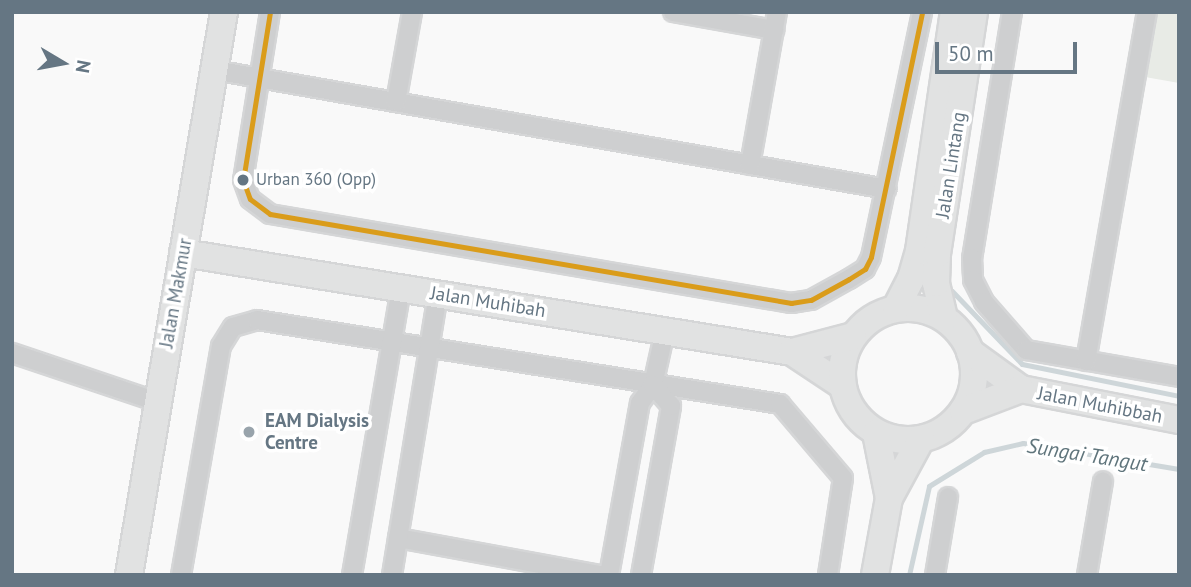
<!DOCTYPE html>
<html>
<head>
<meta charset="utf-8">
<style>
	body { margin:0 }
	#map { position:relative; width:1191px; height:587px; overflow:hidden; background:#f9f9f9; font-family:"PT Sans",sans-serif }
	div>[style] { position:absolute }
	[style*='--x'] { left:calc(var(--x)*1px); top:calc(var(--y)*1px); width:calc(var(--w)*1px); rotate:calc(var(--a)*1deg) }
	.green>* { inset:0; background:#e8ebe6 }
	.stream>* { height:5px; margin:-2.5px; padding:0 2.5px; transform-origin:2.5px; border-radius:2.5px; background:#ced6d9 }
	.roads { filter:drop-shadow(2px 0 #d5d6d7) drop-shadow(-2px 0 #d5d6d7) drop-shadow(0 2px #d5d6d7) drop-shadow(0 -2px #d5d6d7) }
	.street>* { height:18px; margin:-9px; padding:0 9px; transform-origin:9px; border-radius:9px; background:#cecfd0 }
	.secondary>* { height:26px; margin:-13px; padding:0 13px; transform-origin:13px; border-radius:13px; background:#e1e2e2 }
	.secondary>.ring { margin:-13px; padding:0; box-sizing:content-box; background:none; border:26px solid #e1e2e2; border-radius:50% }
	.bus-1>* { height:5px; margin:-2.5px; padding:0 2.5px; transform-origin:2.5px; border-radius:2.5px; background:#da9c1a }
	.dots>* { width:19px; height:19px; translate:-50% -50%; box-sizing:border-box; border:4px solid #fff; border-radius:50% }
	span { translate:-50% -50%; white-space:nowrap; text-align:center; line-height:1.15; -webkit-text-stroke:7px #fff; paint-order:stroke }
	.bus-label { font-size:17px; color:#657683 }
	.left { translate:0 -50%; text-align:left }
	.street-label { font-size:19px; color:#657683 }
	.poi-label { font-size:19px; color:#657683; font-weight:700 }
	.water-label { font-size:21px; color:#60757c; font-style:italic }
	.frame { position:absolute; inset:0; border:14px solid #657683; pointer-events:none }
	.north { position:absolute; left:28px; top:28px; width:70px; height:70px; -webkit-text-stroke:5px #fff; paint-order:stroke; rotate:100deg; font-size:19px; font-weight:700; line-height:28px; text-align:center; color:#657683 }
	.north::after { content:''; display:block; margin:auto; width:24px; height:32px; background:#657683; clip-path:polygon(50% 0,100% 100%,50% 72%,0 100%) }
	.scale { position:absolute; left:935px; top:42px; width:142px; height:32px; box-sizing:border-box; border:4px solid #657683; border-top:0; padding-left:9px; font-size:21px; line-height:24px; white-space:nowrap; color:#657683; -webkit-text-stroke:5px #fff; paint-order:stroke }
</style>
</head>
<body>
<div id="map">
	<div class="green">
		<div style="clip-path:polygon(1156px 12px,1179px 12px,1179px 83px,1145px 77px)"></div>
	</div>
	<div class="stream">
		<div style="--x:952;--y:291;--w:101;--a:46.2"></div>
		<div style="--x:1022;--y:364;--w:160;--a:11.5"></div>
		<div style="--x:909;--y:575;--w:91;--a:-77.3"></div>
		<div style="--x:929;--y:486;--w:65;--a:-31.7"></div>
		<div style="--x:984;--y:452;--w:40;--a:-13"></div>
		<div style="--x:1023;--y:443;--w:158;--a:9.5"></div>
	</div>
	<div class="roads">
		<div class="street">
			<div style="--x:270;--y:12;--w:170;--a:99.1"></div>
			<div style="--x:243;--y:180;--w:20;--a:70"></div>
			<div style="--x:250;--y:199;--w:25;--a:37"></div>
			<div style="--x:270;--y:214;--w:529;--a:9.69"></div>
			<div style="--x:791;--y:303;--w:20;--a:-9"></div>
			<div style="--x:811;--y:300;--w:43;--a:-28.9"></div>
			<div style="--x:849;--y:279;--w:19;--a:-32"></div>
			<div style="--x:865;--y:269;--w:13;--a:-63"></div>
			<div style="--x:871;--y:257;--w:250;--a:-78.2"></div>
			<div style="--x:673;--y:12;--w:103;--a:10.1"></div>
			<div style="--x:1012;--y:12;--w:249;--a:99.2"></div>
			<div style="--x:972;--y:258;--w:22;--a:87"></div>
			<div style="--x:973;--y:280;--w:25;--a:63"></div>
			<div style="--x:984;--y:302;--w:64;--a:48.8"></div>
			<div style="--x:1026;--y:350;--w:155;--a:10"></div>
			<div style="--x:214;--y:70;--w:683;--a:10.03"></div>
			<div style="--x:396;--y:102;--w:91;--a:-79.9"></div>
			<div style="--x:750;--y:165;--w:155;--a:-80"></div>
			<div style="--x:12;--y:353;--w:154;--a:18.6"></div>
			<div style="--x:1086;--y:361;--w:354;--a:-80.1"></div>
			<div style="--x:398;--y:538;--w:205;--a:10.4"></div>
			<div style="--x:181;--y:575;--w:232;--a:-80.1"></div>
			<div style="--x:221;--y:346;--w:22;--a:-58"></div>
			<div style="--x:233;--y:327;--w:25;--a:-16"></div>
			<div style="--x:257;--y:320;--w:530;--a:9.12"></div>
			<div style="--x:780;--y:404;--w:97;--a:49.6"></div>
			<div style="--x:843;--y:478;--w:98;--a:98.8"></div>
			<div style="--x:352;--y:575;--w:291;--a:-80.3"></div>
			<div style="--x:392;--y:575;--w:285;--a:-80.7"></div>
			<div style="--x:609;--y:575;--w:175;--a:-79.8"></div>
			<div style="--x:640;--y:403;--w:22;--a:-54"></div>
			<div style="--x:653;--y:385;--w:55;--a:-77.5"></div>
			<div style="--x:641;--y:575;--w:172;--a:-79.9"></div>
			<div style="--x:671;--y:406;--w:28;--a:-131"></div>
			<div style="--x:935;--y:575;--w:79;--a:-80.5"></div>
			<div style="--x:1087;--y:575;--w:95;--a:-80.3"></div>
		</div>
		<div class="secondary">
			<div style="--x:183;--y:253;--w:617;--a:9.23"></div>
			<div style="--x:792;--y:352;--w:60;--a:33.4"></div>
			<div class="ring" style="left:842px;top:308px;width:106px;height:106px"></div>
			<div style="--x:896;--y:308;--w:33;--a:-63"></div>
			<div style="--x:911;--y:279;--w:29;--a:-74"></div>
			<div style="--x:919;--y:251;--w:242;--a:-81.7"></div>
			<div style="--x:944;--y:318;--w:36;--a:-103"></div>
			<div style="--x:936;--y:283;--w:29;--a:-88"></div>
			<div style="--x:937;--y:254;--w:245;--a:-81.3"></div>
			<div style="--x:792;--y:352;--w:63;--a:-14.7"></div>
			<div style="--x:970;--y:352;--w:63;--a:36"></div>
			<div style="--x:1021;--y:389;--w:161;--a:11.1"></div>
			<div style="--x:963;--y:411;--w:62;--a:-20.8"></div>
			<div style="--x:876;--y:433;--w:66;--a:78.7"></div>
			<div style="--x:129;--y:575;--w:571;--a:-80.42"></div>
			<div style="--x:875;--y:575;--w:78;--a:-79.7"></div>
			<div style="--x:889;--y:498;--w:67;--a:-61.5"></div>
		</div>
	</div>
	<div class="bus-1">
		<div style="--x:270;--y:12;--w:170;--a:99.1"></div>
		<div style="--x:243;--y:180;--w:20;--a:70"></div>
		<div style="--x:250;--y:199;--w:25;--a:37"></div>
		<div style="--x:270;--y:214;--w:529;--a:9.69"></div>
		<div style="--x:791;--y:303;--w:20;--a:-9"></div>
		<div style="--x:811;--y:300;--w:43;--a:-28.9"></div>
		<div style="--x:849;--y:279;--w:19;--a:-32"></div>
		<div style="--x:865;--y:269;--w:13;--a:-63"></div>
		<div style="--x:871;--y:257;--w:250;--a:-78.2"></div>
	</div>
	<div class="dots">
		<div style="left:243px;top:180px;background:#657683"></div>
		<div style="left:249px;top:432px;background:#99a4ac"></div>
	</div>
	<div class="bus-label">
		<span class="left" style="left:256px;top:180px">Urban 360 (Opp)</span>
	</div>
	<div class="street-label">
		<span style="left:951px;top:165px;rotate:-81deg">Jalan Lintang</span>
		<span style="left:176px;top:293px;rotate:-80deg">Jalan Makmur</span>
		<span style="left:488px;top:302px;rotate:9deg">Jalan Muhibah</span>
		<span style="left:1100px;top:405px;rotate:11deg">Jalan Muhibbah</span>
	</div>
	<div class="poi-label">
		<span class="left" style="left:265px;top:432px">EAM Dialysis<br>Centre</span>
	</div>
	<div class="water-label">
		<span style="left:1087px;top:455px;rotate:9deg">Sungai Tangut</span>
	</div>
	<div class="frame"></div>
	<div class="north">N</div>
	<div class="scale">50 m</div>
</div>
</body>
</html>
